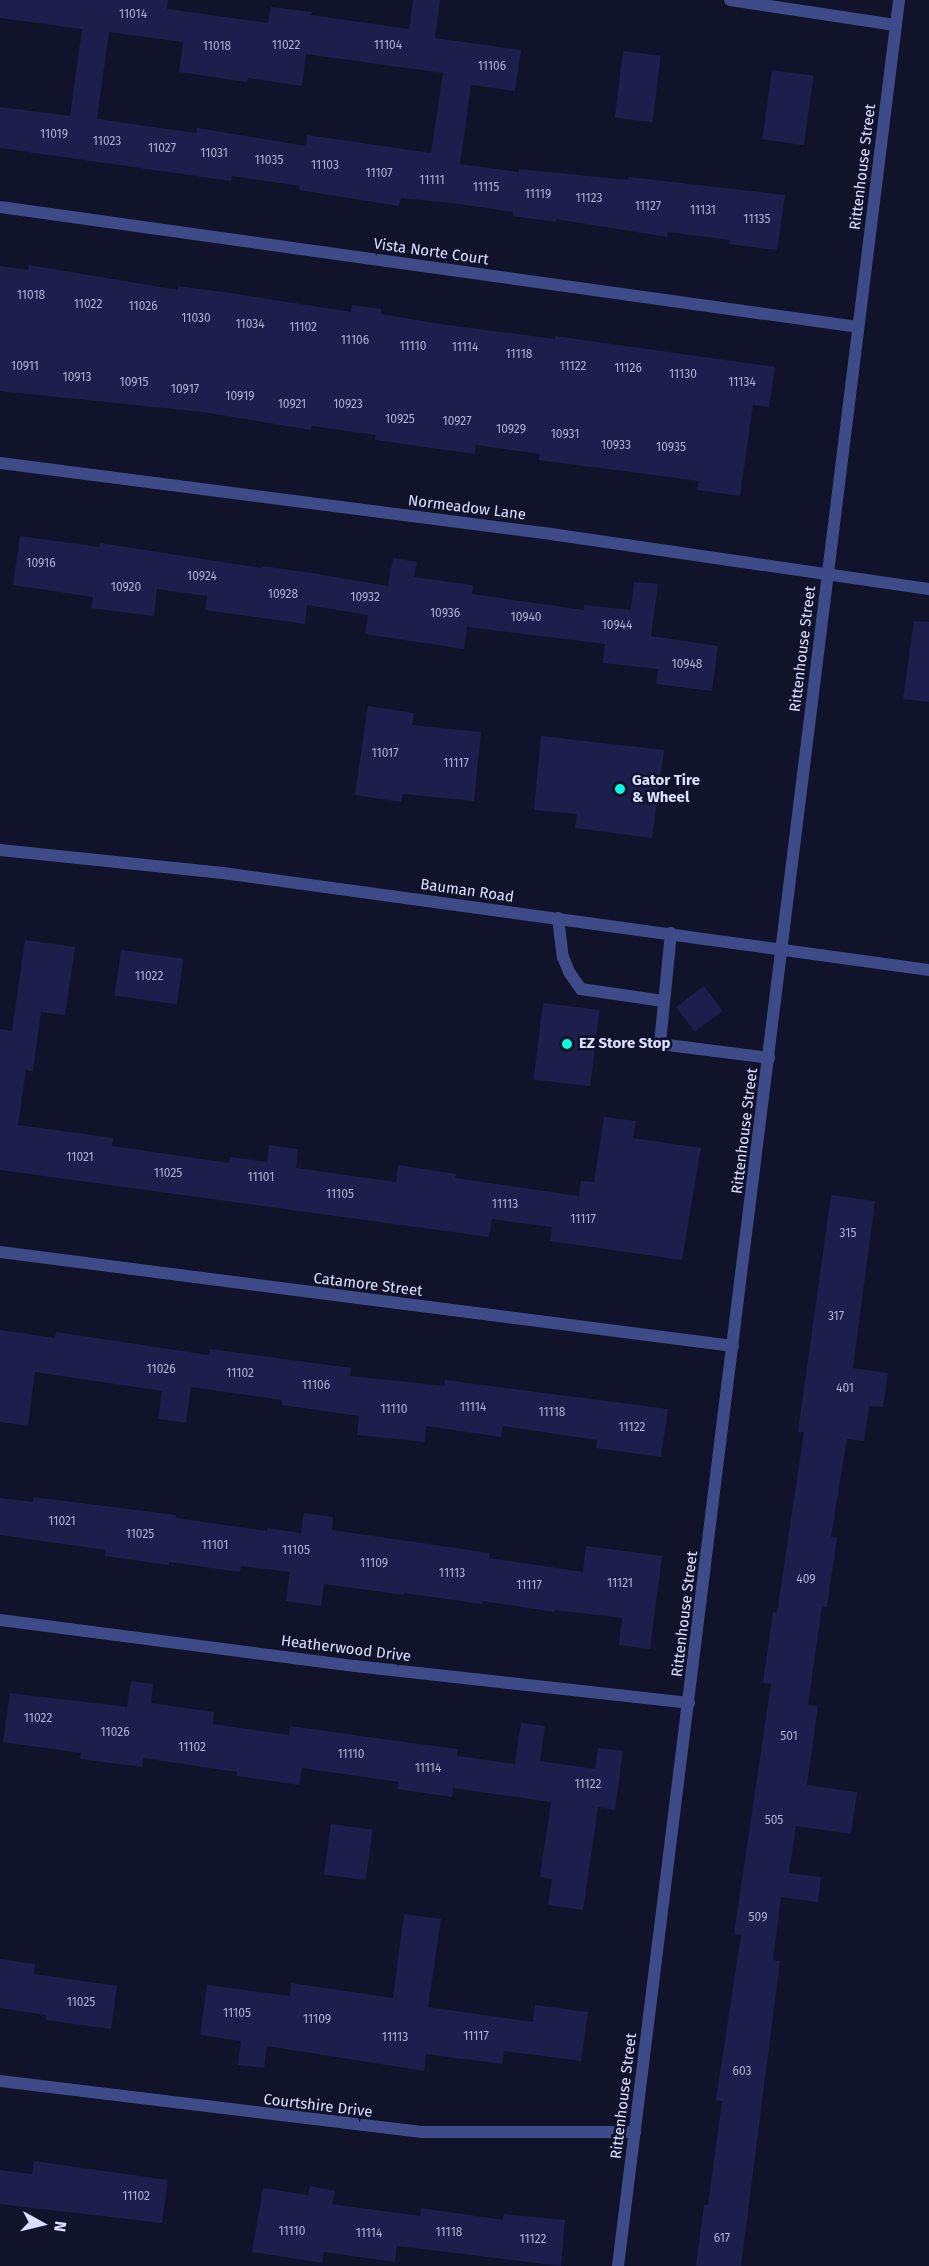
<!DOCTYPE html>
<html>
<head>
<meta charset="utf-8">
<style>
	body { margin:0 }
	#map { position:relative; width:929px; height:2266px; overflow:hidden; background:#11132b; font-family:"Fira Sans",sans-serif }
	div>[style] { position:absolute }
	[style*='--x'] { left:calc(var(--x)*1px); top:calc(var(--y)*1px); width:calc(var(--w)*1px); rotate:calc(var(--a)*1deg) }
	.building>* { inset:0; background:#1e1e4c; transform-origin:0 0 }
	.service>* { height:12px; margin:-6px; padding:0 6px; transform-origin:6px; border-radius:6px; background:#3d4b89 }
	.minor>* { height:12px; margin:-6px; padding:0 6px; transform-origin:6px; border-radius:6px; background:#3d4b89 }
	.tertiary>* { height:12px; margin:-6px; padding:0 6px; transform-origin:6px; border-radius:6px; background:#3d4b89 }
	.dots>* { width:16px; height:16px; translate:-50% -50%; box-sizing:border-box; border:3px solid #11132b; border-radius:50% }
	span { translate:-50% -50%; white-space:nowrap; text-align:center; line-height:1.15; -webkit-text-stroke:5px #11132b; paint-order:stroke }
	.number-label { font-size:12px; color:#acb0d2 }
	.number-label span { -webkit-text-stroke-width:0 }
	.street-label { font-size:15px; color:#dce0ff }
	.poi-label { font-size:15px; color:#dce0ff; font-weight:700 }
	.left { translate:0 -50%; text-align:left }
	.north { position:absolute; left:12px; top:2194px; width:60px; height:60px; -webkit-text-stroke:4px #11132b; paint-order:stroke; rotate:98deg; font-size:16px; font-weight:700; line-height:24px; text-align:center; color:#dce0ff }
	.north::after { content:''; display:block; margin:auto; width:21px; height:27px; background:#dce0ff; clip-path:polygon(50% 0,100% 100%,50% 72%,0 100%) }
</style>
</head>
<body>
<div id="map">
	<div class="building">
		<div style="clip-path:polygon(evenodd,0 0,168px 0,167px 9px,268px 23px,271px 7px,312px 12px,311px 15px,409px 29px,413px 0,440px 0,435px 38px,521px 50px,515px 91px,471px 85px,460px 164px,519px 172px,519px 169px,628px 180px,629px 177px,785px 195px,777px 250px,729px 244px,730px 240px,668px 232px,667px 237px,556px 219px,556px 222px,513px 216px,513px 212px,452px 203px,401px 198px,399px 206px,299px 190px,300px 186px,232px 176px,231px 181px,0 148px,0 107px,70px 116px,82px 29px,0 18px,0 0,109px 32px,183px 42px,179px 72px,247px 82px,248px 78px,302px 86px,306px 54px,443px 73px,431px 153px,307px 135px,306px 146px,197px 128px,196px 133px,97px 119px,109px 32px)"></div>
		<div style="left:623px;top:51px;width:38px;height:67px;rotate:7deg"></div>
		<div style="left:772px;top:70px;width:42px;height:70px;rotate:8deg"></div>
		<div style="clip-path:polygon(29px 265px,178px 290px,178px 286px,231px 293px,351px 312px,352px 305px,381px 309px,381px 314px,440px 324px,555px 339px,555px 336px,775px 367px,769px 407px,753px 405px,740px 496px,697px 490px,699px 481px,539px 460px,540px 454px,476px 445px,475px 454px,375px 440px,376px 435px,312px 426px,311px 430px,203px 412px,0 391px,0 266px,28px 270px)"></div>
		<div style="clip-path:polygon(20px 536px,99px 547px,100px 543px,261px 568px,262px 566px,312px 573px,388px 586px,393px 558px,417px 562px,414px 577px,473px 585px,472px 594px,584px 610px,584px 605px,631px 610px,634px 582px,658px 584px,651px 636px,718px 646px,712px 691px,656px 684px,658px 669px,603px 663px,605px 644px,467px 627px,464px 649px,365px 634px,368px 615px,307px 605px,305px 624px,205px 610px,207px 596px,157px 589px,154px 616px,91px 608px,93px 597px,13px 585px)"></div>
		<div style="clip-path:polygon(914px 621px,929px 622px,929px 702px,903px 699px)"></div>
		<div style="clip-path:polygon(368px 706px,414px 713px,412px 725px,481px 732px,474px 801px,403px 794px,401px 802px,355px 795px)"></div>
		<div style="clip-path:polygon(541px 736px,664px 750px,652px 838px,575px 828px,577px 814px,534px 810px)"></div>
		<div style="clip-path:polygon(25px 940px,75px 947px,65px 1015px,41px 1012px,33px 1071px,26px 1070px,18px 1125px,113px 1138px,112px 1146px,229px 1163px,230px 1157px,267px 1162px,269px 1145px,298px 1149px,296px 1168px,396px 1182px,398px 1165px,456px 1174px,455px 1178px,579px 1196px,581px 1181px,594px 1182px,604px 1117px,636px 1121px,633px 1138px,701px 1148px,682px 1260px,550px 1241px,552px 1227px,492px 1219px,489px 1237px,0 1170px,0 1029px,12px 1031px)"></div>
		<div style="left:121px;top:950px;width:63px;height:46px;rotate:8deg"></div>
		<div style="left:704px;top:986px;width:31px;height:35px;rotate:53deg"></div>
		<div style="left:543px;top:1003px;width:57px;height:77px;rotate:7deg"></div>
		<div style="clip-path:polygon(831px 1195px,875px 1201px,853px 1368px,888px 1373px,883px 1407px,869px 1406px,864px 1441px,847px 1439px,831px 1537px,837px 1538px,827px 1607px,822px 1606px,808px 1705px,818px 1706px,807px 1785px,857px 1792px,851px 1834px,796px 1826px,789px 1873px,821px 1877px,818px 1902px,781px 1897px,773px 1960px,780px 1961px,741px 2266px,696px 2266px,704px 2205px,708px 2205px,722px 2101px,716px 2100px,741px 1935px,734px 1934px,771px 1684px,763px 1683px,773px 1612px,777px 1613px,804px 1432px,798px 1432px)"></div>
		<div style="clip-path:polygon(0 1330px,55px 1338px,56px 1332px,209px 1355px,210px 1349px,351px 1368px,350px 1376px,445px 1386px,445px 1380px,668px 1409px,661px 1457px,596px 1448px,597px 1440px,503px 1426px,501px 1437px,426px 1426px,425px 1442px,357px 1435px,359px 1416px,282px 1405px,282px 1400px,191px 1387px,186px 1423px,158px 1419px,162px 1391px,35px 1372px,28px 1426px,0 1422px)"></div>
		<div style="clip-path:polygon(33px 1497px,176px 1515px,176px 1518px,267px 1531px,267px 1528px,301px 1533px,304px 1513px,333px 1517px,332px 1530px,490px 1553px,489px 1558px,583px 1572px,586px 1546px,662px 1556px,650px 1649px,619px 1645px,622px 1618px,555px 1610px,555px 1612px,483px 1601px,482px 1604px,404px 1593px,404px 1595px,324px 1584px,321px 1606px,286px 1601px,290px 1572px,241px 1566px,240px 1572px,169px 1562px,169px 1565px,105px 1556px,106px 1550px,0 1535px,0 1498px,33px 1502px)"></div>
		<div style="clip-path:polygon(131px 1681px,153px 1684px,151px 1703px,214px 1712px,213px 1724px,289px 1735px,290px 1726px,404px 1742px,458px 1749px,457px 1756px,515px 1764px,521px 1723px,545px 1726px,540px 1761px,595px 1769px,598px 1748px,623px 1751px,615px 1810px,598px 1807px,583px 1910px,548px 1905px,552px 1879px,540px 1877px,551px 1802px,453px 1788px,452px 1797px,397px 1789px,399px 1782px,302px 1768px,299px 1785px,237px 1776px,237px 1772px,143px 1758px,142px 1767px,80px 1759px,81px 1753px,3px 1742px,10px 1693px,127px 1707px)"></div>
		<div style="left:331px;top:1824px;width:42px;height:51px;rotate:8deg"></div>
		<div style="clip-path:polygon(404px 1914px,441px 1919px,428px 2007px,533px 2022px,535px 2005px,588px 2012px,581px 2061px,504px 2051px,502px 2064px,426px 2054px,424px 2071px,267px 2046px,264px 2068px,238px 2065px,241px 2041px,200px 2035px,207px 1985px,290px 1996px,291px 1983px,393px 1998px)"></div>
		<div style="clip-path:polygon(0 1959px,35px 1964px,34px 1974px,117px 1986px,111px 2029px,46px 2020px,46px 2015px,0 2008px)"></div>
		<div style="clip-path:polygon(34px 2161px,168px 2180px,162px 2223px,0 2204px,0 2170px,32px 2174px)"></div>
		<div style="clip-path:polygon(310px 2186px,335px 2191px,332px 2204px,420px 2216px,421px 2208px,503px 2220px,504px 2214px,565px 2220px,561px 2266px,397px 2246px,395px 2262px,324px 2252px,322px 2263px,252px 2252px,263px 2188px,308px 2195px)"></div>
	</div>
	<div class="service">
		<div style="--x:558;--y:918;--w:39;--a:83"></div>
		<div style="--x:563;--y:957;--w:16;--a:68"></div>
		<div style="--x:569;--y:972;--w:21;--a:55"></div>
		<div style="--x:581;--y:989;--w:83;--a:8.3"></div>
		<div style="--x:671;--y:933;--w:112;--a:95.7"></div>
		<div style="--x:660;--y:1044;--w:110;--a:7.3"></div>
	</div>
	<div class="minor">
		<div style="--x:730;--y:0;--w:167;--a:8.6"></div>
		<div style="--x:0;--y:207;--w:866;--a:7.96"></div>
		<div style="--x:0;--y:463;--w:556;--a:7.34"></div>
		<div style="--x:551;--y:534;--w:382;--a:8.3"></div>
		<div style="--x:0;--y:1252;--w:739;--a:7.31"></div>
		<div style="--x:0;--y:1620;--w:358;--a:7.4"></div>
		<div style="--x:355;--y:1666;--w:336;--a:6.3"></div>
		<div style="--x:0;--y:2081;--w:425;--a:6.9"></div>
		<div style="--x:422;--y:2132;--w:213;--a:0"></div>
	</div>
	<div class="tertiary">
		<div style="--x:0;--y:850;--w:224;--a:5.9"></div>
		<div style="--x:223;--y:873;--w:713;--a:7.82"></div>
		<div style="--x:618;--y:2266;--w:2283;--a:-82.93"></div>
	</div>
	<div class="dots">
		<div style="left:620px;top:789px;background:#0afcdf"></div>
		<div style="left:567px;top:1044px;background:#0afcdf"></div>
	</div>
	<div class="number-label">
		<span style="left:133px;top:15px">11014</span>
		<span style="left:286px;top:46px">11022</span>
		<span style="left:388px;top:46px">11104</span>
		<span style="left:217px;top:47px">11018</span>
		<span style="left:492px;top:67px">11106</span>
		<span style="left:54px;top:135px">11019</span>
		<span style="left:107px;top:142px">11023</span>
		<span style="left:162px;top:149px">11027</span>
		<span style="left:214px;top:154px">11031</span>
		<span style="left:269px;top:161px">11035</span>
		<span style="left:325px;top:166px">11103</span>
		<span style="left:379px;top:174px">11107</span>
		<span style="left:432px;top:181px">11111</span>
		<span style="left:486px;top:188px">11115</span>
		<span style="left:538px;top:195px">11119</span>
		<span style="left:589px;top:199px">11123</span>
		<span style="left:648px;top:207px">11127</span>
		<span style="left:703px;top:211px">11131</span>
		<span style="left:757px;top:220px">11135</span>
		<span style="left:31px;top:296px">11018</span>
		<span style="left:88px;top:305px">11022</span>
		<span style="left:143px;top:307px">11026</span>
		<span style="left:196px;top:319px">11030</span>
		<span style="left:250px;top:325px">11034</span>
		<span style="left:303px;top:328px">11102</span>
		<span style="left:355px;top:341px">11106</span>
		<span style="left:413px;top:347px">11110</span>
		<span style="left:465px;top:348px">11114</span>
		<span style="left:519px;top:355px">11118</span>
		<span style="left:25px;top:367px">10911</span>
		<span style="left:573px;top:367px">11122</span>
		<span style="left:628px;top:369px">11126</span>
		<span style="left:683px;top:375px">11130</span>
		<span style="left:77px;top:378px">10913</span>
		<span style="left:134px;top:383px">10915</span>
		<span style="left:742px;top:383px">11134</span>
		<span style="left:185px;top:390px">10917</span>
		<span style="left:240px;top:397px">10919</span>
		<span style="left:292px;top:405px">10921</span>
		<span style="left:348px;top:405px">10923</span>
		<span style="left:400px;top:420px">10925</span>
		<span style="left:457px;top:422px">10927</span>
		<span style="left:511px;top:430px">10929</span>
		<span style="left:565px;top:435px">10931</span>
		<span style="left:616px;top:446px">10933</span>
		<span style="left:671px;top:448px">10935</span>
		<span style="left:41px;top:564px">10916</span>
		<span style="left:202px;top:577px">10924</span>
		<span style="left:126px;top:588px">10920</span>
		<span style="left:283px;top:595px">10928</span>
		<span style="left:365px;top:598px">10932</span>
		<span style="left:445px;top:614px">10936</span>
		<span style="left:526px;top:618px">10940</span>
		<span style="left:617px;top:626px">10944</span>
		<span style="left:687px;top:665px">10948</span>
		<span style="left:385px;top:754px">11017</span>
		<span style="left:456px;top:764px">11117</span>
		<span style="left:149px;top:977px">11022</span>
		<span style="left:80px;top:1158px">11021</span>
		<span style="left:168px;top:1174px">11025</span>
		<span style="left:261px;top:1178px">11101</span>
		<span style="left:340px;top:1195px">11105</span>
		<span style="left:505px;top:1205px">11113</span>
		<span style="left:583px;top:1220px">11117</span>
		<span style="left:848px;top:1234px">315</span>
		<span style="left:836px;top:1317px">317</span>
		<span style="left:161px;top:1370px">11026</span>
		<span style="left:240px;top:1374px">11102</span>
		<span style="left:316px;top:1386px">11106</span>
		<span style="left:845px;top:1389px">401</span>
		<span style="left:473px;top:1408px">11114</span>
		<span style="left:394px;top:1410px">11110</span>
		<span style="left:552px;top:1413px">11118</span>
		<span style="left:632px;top:1428px">11122</span>
		<span style="left:62px;top:1522px">11021</span>
		<span style="left:140px;top:1535px">11025</span>
		<span style="left:215px;top:1546px">11101</span>
		<span style="left:296px;top:1551px">11105</span>
		<span style="left:374px;top:1564px">11109</span>
		<span style="left:452px;top:1574px">11113</span>
		<span style="left:806px;top:1580px">409</span>
		<span style="left:620px;top:1584px">11121</span>
		<span style="left:529px;top:1586px">11117</span>
		<span style="left:38px;top:1719px">11022</span>
		<span style="left:115px;top:1733px">11026</span>
		<span style="left:789px;top:1737px">501</span>
		<span style="left:192px;top:1748px">11102</span>
		<span style="left:351px;top:1755px">11110</span>
		<span style="left:428px;top:1769px">11114</span>
		<span style="left:588px;top:1785px">11122</span>
		<span style="left:774px;top:1821px">505</span>
		<span style="left:758px;top:1918px">509</span>
		<span style="left:81px;top:2003px">11025</span>
		<span style="left:237px;top:2014px">11105</span>
		<span style="left:317px;top:2020px">11109</span>
		<span style="left:476px;top:2037px">11117</span>
		<span style="left:395px;top:2038px">11113</span>
		<span style="left:742px;top:2072px">603</span>
		<span style="left:136px;top:2197px">11102</span>
		<span style="left:292px;top:2232px">11110</span>
		<span style="left:449px;top:2233px">11118</span>
		<span style="left:369px;top:2234px">11114</span>
		<span style="left:722px;top:2239px">617</span>
		<span style="left:533px;top:2240px">11122</span>
	</div>
	<div class="street-label">
		<span style="left:863px;top:167px;rotate:-83deg">Rittenhouse Street</span>
		<span style="left:431px;top:252px;rotate:8deg">Vista Norte Court</span>
		<span style="left:467px;top:508px;rotate:7deg">Normeadow Lane</span>
		<span style="left:803px;top:649px;rotate:-83deg">Rittenhouse Street</span>
		<span style="left:467px;top:891px;rotate:8deg">Bauman Road</span>
		<span style="left:745px;top:1131px;rotate:-83deg">Rittenhouse Street</span>
		<span style="left:368px;top:1285px;rotate:7deg">Catamore Street</span>
		<span style="left:685px;top:1614px;rotate:-83deg">Rittenhouse Street</span>
		<span style="left:346px;top:1649px;rotate:7deg">Heatherwood Drive</span>
		<span style="left:624px;top:2096px;rotate:-83deg">Rittenhouse Street</span>
		<span style="left:318px;top:2106px;rotate:7deg">Courtshire Drive</span>
	</div>
	<div class="poi-label">
		<span class="left" style="left:632px;top:789px">Gator Tire<br>&amp; Wheel</span>
		<span class="left" style="left:579px;top:1044px">EZ Store Stop</span>
	</div>
	<div class="north">N</div>
</div>
</body>
</html>
